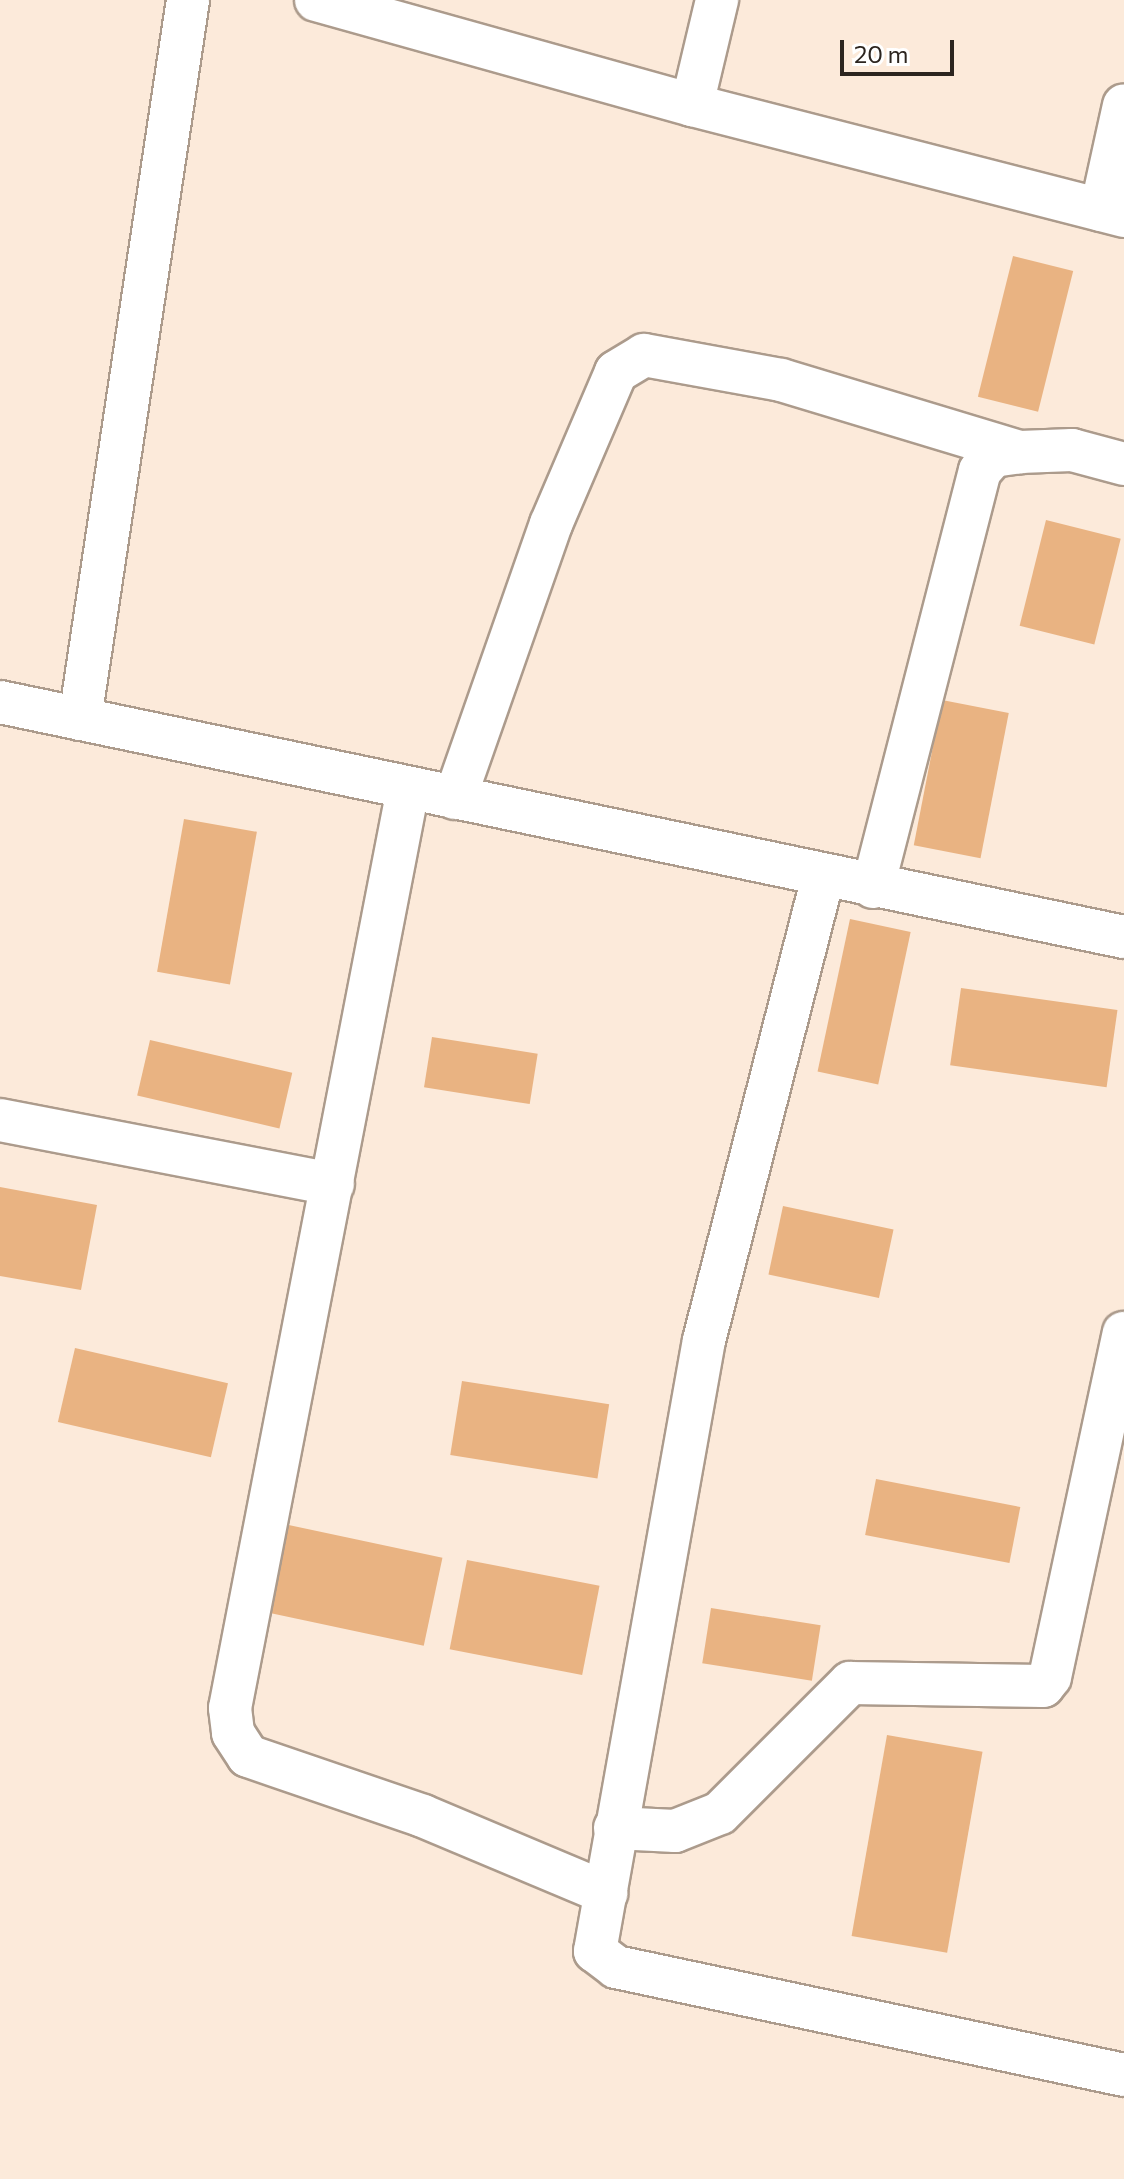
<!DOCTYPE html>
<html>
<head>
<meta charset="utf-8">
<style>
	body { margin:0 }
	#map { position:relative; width:1124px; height:2179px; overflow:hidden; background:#fceada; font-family:Commissioner,sans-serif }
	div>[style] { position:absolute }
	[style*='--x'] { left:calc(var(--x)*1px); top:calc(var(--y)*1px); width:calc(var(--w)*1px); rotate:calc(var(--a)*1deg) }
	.building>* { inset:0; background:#e9b382; transform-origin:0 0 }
	.roads { filter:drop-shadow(2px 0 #ac9b8c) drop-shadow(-2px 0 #ac9b8c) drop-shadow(0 2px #ac9b8c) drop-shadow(0 -2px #ac9b8c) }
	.minor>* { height:42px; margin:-21px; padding:0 21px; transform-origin:21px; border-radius:21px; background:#fff }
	span { translate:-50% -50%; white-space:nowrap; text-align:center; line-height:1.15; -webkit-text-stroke:6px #fff; paint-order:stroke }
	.scale { position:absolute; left:840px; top:40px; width:114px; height:36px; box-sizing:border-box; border:4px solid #2c251f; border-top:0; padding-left:10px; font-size:24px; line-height:28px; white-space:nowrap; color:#2c251f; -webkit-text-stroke:6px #fff; paint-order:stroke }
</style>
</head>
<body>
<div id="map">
	<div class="building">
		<div style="left:1013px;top:256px;width:62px;height:145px;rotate:14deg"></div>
		<div style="left:1046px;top:520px;width:77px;height:109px;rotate:14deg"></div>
		<div style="left:942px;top:700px;width:68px;height:148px;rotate:11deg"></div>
		<div style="left:184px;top:819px;width:74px;height:155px;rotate:10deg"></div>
		<div style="left:850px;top:919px;width:62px;height:156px;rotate:12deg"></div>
		<div style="left:961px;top:988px;width:158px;height:78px;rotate:8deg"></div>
		<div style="left:432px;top:1037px;width:107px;height:51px;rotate:9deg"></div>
		<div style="left:150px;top:1040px;width:146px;height:57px;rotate:13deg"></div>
		<div style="clip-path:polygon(0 1187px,97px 1205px,81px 1290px,0 1276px)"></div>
		<div style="left:783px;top:1206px;width:113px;height:70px;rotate:12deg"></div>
		<div style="left:75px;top:1348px;width:157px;height:76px;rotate:13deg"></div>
		<div style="left:462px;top:1381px;width:149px;height:75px;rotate:9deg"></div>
		<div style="left:876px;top:1479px;width:147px;height:57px;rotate:11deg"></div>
		<div style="left:284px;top:1524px;width:162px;height:90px;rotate:12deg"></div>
		<div style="left:467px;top:1560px;width:135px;height:91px;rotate:11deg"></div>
		<div style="left:711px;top:1608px;width:111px;height:56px;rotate:9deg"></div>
		<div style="left:887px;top:1735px;width:97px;height:204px;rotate:10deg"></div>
	</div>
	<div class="roads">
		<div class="minor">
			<div style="--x:316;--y:0;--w:390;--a:15.6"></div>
			<div style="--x:692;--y:105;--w:446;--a:14.4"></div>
			<div style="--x:692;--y:105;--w:108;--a:-76.6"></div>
			<div style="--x:1101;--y:210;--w:107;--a:-77.6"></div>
			<div style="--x:0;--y:702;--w:1148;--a:11.81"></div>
			<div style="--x:80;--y:719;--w:727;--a:-81.46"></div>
			<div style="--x:408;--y:789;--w:936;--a:100.96"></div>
			<div style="--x:230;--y:1708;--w:25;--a:83"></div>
			<div style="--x:233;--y:1733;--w:27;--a:57"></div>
			<div style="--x:248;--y:1756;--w:185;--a:18.9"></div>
			<div style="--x:423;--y:1816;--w:199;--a:22.8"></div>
			<div style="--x:455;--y:798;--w:290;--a:-70.7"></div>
			<div style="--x:551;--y:524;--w:165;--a:-66.8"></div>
			<div style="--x:616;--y:372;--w:33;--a:-31"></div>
			<div style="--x:644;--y:355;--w:139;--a:10.3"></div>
			<div style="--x:781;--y:380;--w:250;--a:16.8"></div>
			<div style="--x:823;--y:877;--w:478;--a:104.4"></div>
			<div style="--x:704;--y:1340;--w:621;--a:100.11"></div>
			<div style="--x:595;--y:1951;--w:26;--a:37"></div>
			<div style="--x:616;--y:1967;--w:519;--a:12"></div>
			<div style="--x:873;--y:887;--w:430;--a:-75.6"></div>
			<div style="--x:980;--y:471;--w:20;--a:-49"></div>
			<div style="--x:993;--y:456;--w:27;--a:-8"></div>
			<div style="--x:1020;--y:452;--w:52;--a:-2.2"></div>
			<div style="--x:1072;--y:450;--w:54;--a:15.1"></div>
			<div style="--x:0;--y:1120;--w:339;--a:10.9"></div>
			<div style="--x:615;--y:1828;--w:60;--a:2.9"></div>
			<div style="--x:675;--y:1831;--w:48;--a:-21.8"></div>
			<div style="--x:720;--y:1813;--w:184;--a:-45"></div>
			<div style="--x:850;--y:1683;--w:193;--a:0.9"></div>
			<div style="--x:1043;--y:1686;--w:11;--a:-52"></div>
			<div style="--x:1050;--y:1677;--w:352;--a:-77.9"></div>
		</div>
	</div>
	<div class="scale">20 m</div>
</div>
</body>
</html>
